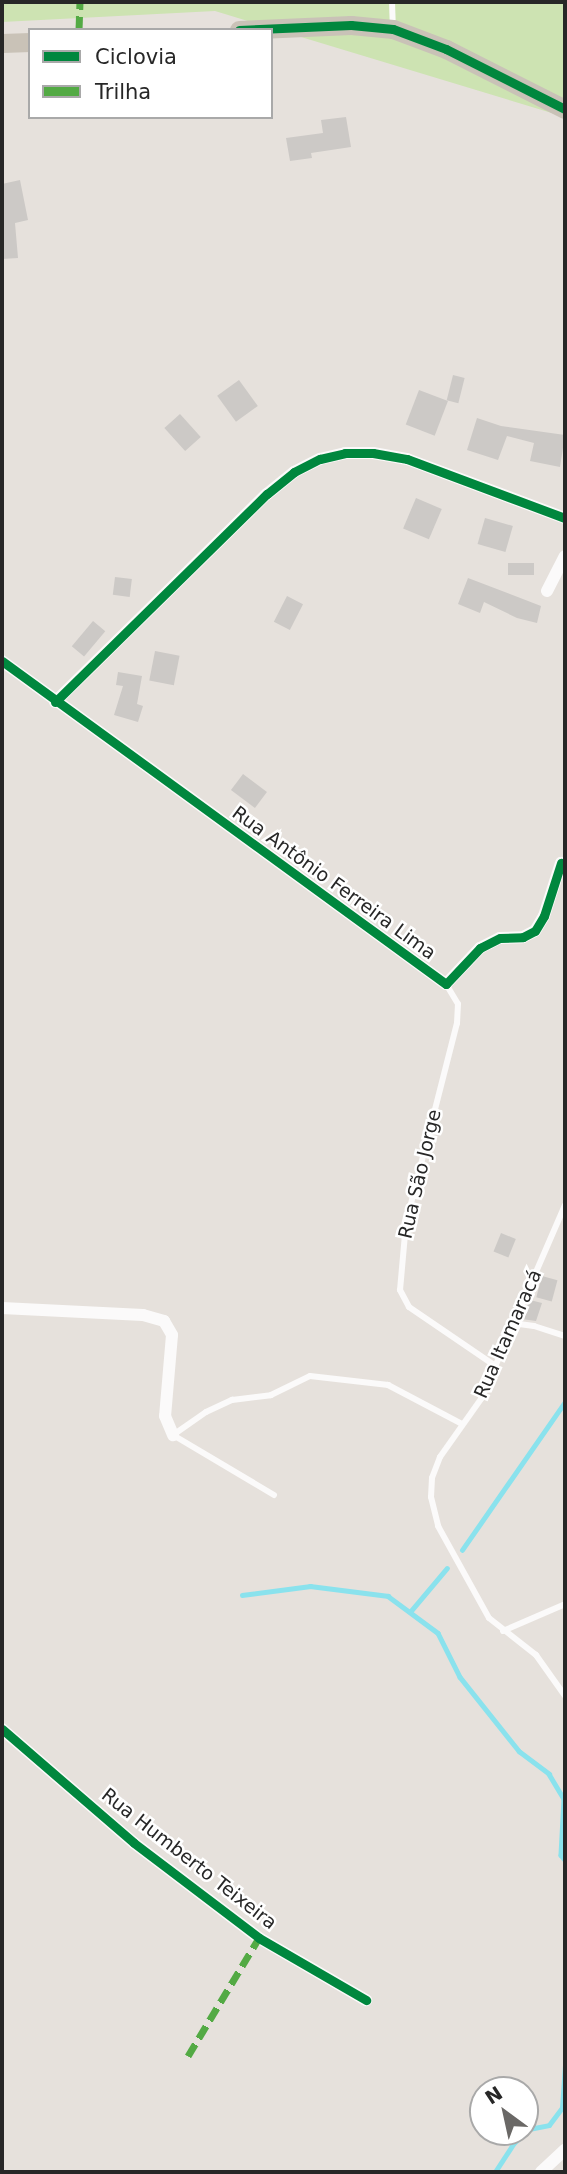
<!DOCTYPE html>
<html>
<head>
<meta charset="utf-8">
<style>
	body { margin:0 }
	#map { position:relative; width:567px; height:2174px; overflow:hidden; background:#e6e1dc; font-family:"DejaVu Sans",sans-serif }
	div>[style] { position:absolute }
	[style*='--x'] { left:calc(var(--x)*1px); top:calc(var(--y)*1px); width:calc(var(--w)*1px); rotate:calc(var(--a)*1deg) }
	.green>* { inset:0; background:#cde3b2 }
	.stream>* { height:4.5px; margin:-2.25px; padding:0 2.25px; transform-origin:2.25px; border-radius:2.25px; background:#8ae2ed }
	.building>* { inset:0; background:#ccc9c6; transform-origin:0 0 }
	.lane>* { height:6px; margin:-3px; padding:0 3px; transform-origin:3px; border-radius:3px; background:#fbfafa }
	.street>* { height:12px; margin:-6px; padding:0 6px; transform-origin:6px; border-radius:6px; background:#fbfafa }
	.primary>* { height:19px; margin:-9.5px; padding:0 9.5px; transform-origin:9.5px; border-radius:9.5px; background:#c9c2b7 }
	.quiet>* { height:7px; margin-top:-3.5px; transform-origin:0; background:repeating-linear-gradient(90deg,#53aa44 0 14px,transparent 0 21px) }
	.cycleway>* { height:9px; margin:-4.5px; padding:0 4.5px; transform-origin:4.5px; border-radius:4.5px; background:#00873e }
	span { translate:-50% -50%; white-space:nowrap; text-align:center; line-height:1.15; -webkit-text-stroke:5px #fff; paint-order:stroke }
	.street-label { font-size:19px; color:#272727 }
	.frame { position:absolute; inset:0; border:4px solid #272727; pointer-events:none }
	.legend { position:absolute; left:28px; top:28px; width:245px; height:91px; box-sizing:border-box; background:#fff; border:2px solid #a9a9a9; margin:0; padding:9px 12px; list-style:none; font-size:21px; color:#272727 }
	.legend li { display:flex; align-items:center; gap:14px; height:35px }
	.legend b { width:35px; border:2px solid #a9a9a9 }
	.north { position:absolute; left:469px; top:2076px; width:70px; height:70px; box-sizing:border-box; background:#fff; border:2px solid #a9a9a9; border-radius:50%; rotate:327deg; font-size:19px; font-weight:700; line-height:28px; text-align:center; color:#272727 }
	.north::after { content:''; display:block; margin:auto; width:24px; height:32px; background:#6a6866; clip-path:polygon(50% 0,100% 100%,50% 72%,0 100%) }
</style>
</head>
<body>
<div id="map">
	<div class="green">
		<div style="clip-path:polygon(2px 2px,565px 2px,565px 117px,215px 11px,2px 22px)"></div>
	</div>
	<div class="stream">
		<div style="--x:462;--y:1550;--w:180;--a:-55.2"></div>
		<div style="--x:242;--y:1595;--w:69;--a:-7.5"></div>
		<div style="--x:310;--y:1586;--w:79;--a:7.3"></div>
		<div style="--x:388;--y:1596;--w:62;--a:36.5"></div>
		<div style="--x:438;--y:1633;--w:49;--a:63.4"></div>
		<div style="--x:460;--y:1677;--w:95;--a:51.4"></div>
		<div style="--x:519;--y:1751;--w:38;--a:37"></div>
		<div style="--x:549;--y:1774;--w:29;--a:59"></div>
		<div style="--x:564;--y:1799;--w:56;--a:93.1"></div>
		<div style="--x:561;--y:1855;--w:6;--a:51"></div>
		<div style="--x:410;--y:1612;--w:57;--a:-49.9"></div>
		<div style="--x:495;--y:2172;--w:35;--a:-57"></div>
		<div style="--x:514;--y:2143;--w:21;--a:-43"></div>
		<div style="--x:529;--y:2129;--w:20;--a:-11"></div>
		<div style="--x:549;--y:2125;--w:21;--a:-53"></div>
		<div style="--x:562;--y:2108;--w:43;--a:-86"></div>
	</div>
	<div class="building">
		<div style="clip-path:polygon(346px 117px,351px 147px,311px 153px,312px 158px,290px 161px,286px 138px,323px 133px,321px 120px)"></div>
		<div style="clip-path:polygon(20px 180px,28px 220px,15px 223px,18px 258px,2px 259px,2px 184px)"></div>
		<div style="left:453px;top:375px;width:12px;height:26px;rotate:14deg"></div>
		<div style="left:239px;top:380px;width:32px;height:27px;rotate:54deg"></div>
		<div style="left:419px;top:390px;width:31px;height:37px;rotate:21deg"></div>
		<div style="left:180px;top:414px;width:31px;height:21px;rotate:48deg"></div>
		<div style="clip-path:polygon(477px 418px,501px 426px,565px 435px,560px 467px,530px 461px,534px 443px,507px 436px,498px 460px,467px 450px)"></div>
		<div style="left:416px;top:498px;width:28px;height:33px;rotate:23deg"></div>
		<div style="left:485px;top:518px;width:29px;height:27px;rotate:16deg"></div>
		<div style="left:534px;top:563px;width:12px;height:26px;rotate:90deg"></div>
		<div style="left:115px;top:577px;width:17px;height:18px;rotate:7deg"></div>
		<div style="clip-path:polygon(468px 578px,541px 606px,537px 623px,517px 618px,484px 602px,480px 613px,458px 604px)"></div>
		<div style="left:287px;top:596px;width:18px;height:29px;rotate:27deg"></div>
		<div style="left:93px;top:621px;width:16px;height:33px;rotate:40deg"></div>
		<div style="left:155px;top:651px;width:25px;height:30px;rotate:11deg"></div>
		<div style="clip-path:polygon(118px 672px,142px 676px,137px 704px,143px 706px,138px 722px,114px 715px,123px 686px,116px 685px)"></div>
		<div style="left:243px;top:774px;width:30px;height:20px;rotate:37deg"></div>
		<div style="left:501px;top:1233px;width:16px;height:20px;rotate:22deg"></div>
		<div style="left:542px;top:1276px;width:16px;height:22px;rotate:15deg"></div>
		<div style="clip-path:polygon(530px 1300px,542px 1303px,536px 1321px,522px 1319px)"></div>
	</div>
	<div class="lane">
		<div style="--x:392;--y:2;--w:25;--a:88"></div>
		<div style="--x:446;--y:984;--w:23;--a:59"></div>
		<div style="--x:458;--y:1004;--w:19;--a:93"></div>
		<div style="--x:457;--y:1023;--w:206;--a:104.3"></div>
		<div style="--x:406;--y:1223;--w:67;--a:95.1"></div>
		<div style="--x:400;--y:1290;--w:19;--a:62"></div>
		<div style="--x:409;--y:1307;--w:103;--a:34.3"></div>
		<div style="--x:565;--y:1205;--w:211;--a:113.4"></div>
		<div style="--x:481;--y:1399;--w:71;--a:125.3"></div>
		<div style="--x:440;--y:1457;--w:22;--a:111"></div>
		<div style="--x:432;--y:1478;--w:19;--a:93"></div>
		<div style="--x:431;--y:1497;--w:30;--a:76"></div>
		<div style="--x:438;--y:1526;--w:105;--a:61"></div>
		<div style="--x:489;--y:1618;--w:60;--a:38.2"></div>
		<div style="--x:536;--y:1655;--w:50;--a:54.7"></div>
		<div style="--x:512;--y:1323;--w:22;--a:8"></div>
		<div style="--x:534;--y:1326;--w:33;--a:18"></div>
		<div style="--x:274;--y:1495;--w:117;--a:-149.3"></div>
		<div style="--x:173;--y:1435;--w:40;--a:-34.9"></div>
		<div style="--x:206;--y:1412;--w:29;--a:-25"></div>
		<div style="--x:232;--y:1400;--w:39;--a:-7"></div>
		<div style="--x:271;--y:1395;--w:43;--a:-26"></div>
		<div style="--x:310;--y:1376;--w:79;--a:6.6"></div>
		<div style="--x:388;--y:1385;--w:84;--a:27.8"></div>
		<div style="--x:503;--y:1631;--w:68;--a:-23.5"></div>
	</div>
	<div class="street">
		<div style="--x:547;--y:591;--w:39;--a:-63"></div>
		<div style="--x:2;--y:661;--w:549;--a:36.04"></div>
		<div style="--x:446;--y:984;--w:50;--a:-46.6"></div>
		<div style="--x:480;--y:948;--w:22;--a:-27"></div>
		<div style="--x:500;--y:938;--w:23;--a:-2"></div>
		<div style="--x:523;--y:937;--w:13;--a:-27"></div>
		<div style="--x:535;--y:931;--w:17;--a:-59"></div>
		<div style="--x:544;--y:916;--w:56;--a:-72.2"></div>
		<div style="--x:55;--y:702;--w:297;--a:-44.5"></div>
		<div style="--x:267;--y:494;--w:35;--a:-39"></div>
		<div style="--x:294;--y:472;--w:29;--a:-27"></div>
		<div style="--x:320;--y:459;--w:26;--a:-13"></div>
		<div style="--x:345;--y:453;--w:28;--a:0"></div>
		<div style="--x:373;--y:453;--w:35;--a:10"></div>
		<div style="--x:407;--y:459;--w:169;--a:20.5"></div>
		<div style="--x:2;--y:1308;--w:141;--a:2.8"></div>
		<div style="--x:143;--y:1315;--w:22;--a:16"></div>
		<div style="--x:164;--y:1321;--w:16;--a:60"></div>
		<div style="--x:172;--y:1335;--w:81;--a:94.9"></div>
		<div style="--x:165;--y:1416;--w:21;--a:67"></div>
		<div style="--x:2;--y:1729;--w:174;--a:40.8"></div>
		<div style="--x:134;--y:1843;--w:157;--a:37.2"></div>
		<div style="--x:259;--y:1938;--w:124;--a:30.1"></div>
		<div style="--x:541;--y:2172;--w:33;--a:-43"></div>
	</div>
	<div class="primary">
		<div style="--x:239;--y:30;--w:112;--a:-2.6"></div>
		<div style="--x:351;--y:25;--w:42;--a:5.4"></div>
		<div style="--x:393;--y:29;--w:57;--a:20.7"></div>
		<div style="--x:446;--y:49;--w:133;--a:26.8"></div>
		<div style="--x:2;--y:43;--w:28;--a:-2"></div>
	</div>
	<div class="quiet">
		<div style="--x:79;--y:30;--w:28;--a:-88"></div>
		<div style="--x:188;--y:2056;--w:138;--a:-59"></div>
	</div>
	<div class="cycleway">
		<div style="--x:239;--y:30;--w:112;--a:-2.6"></div>
		<div style="--x:351;--y:25;--w:42;--a:5.4"></div>
		<div style="--x:393;--y:29;--w:57;--a:20.7"></div>
		<div style="--x:446;--y:49;--w:133;--a:26.8"></div>
		<div style="--x:2;--y:661;--w:549;--a:36.04"></div>
		<div style="--x:446;--y:984;--w:50;--a:-46.6"></div>
		<div style="--x:480;--y:948;--w:22;--a:-27"></div>
		<div style="--x:500;--y:938;--w:23;--a:-2"></div>
		<div style="--x:523;--y:937;--w:13;--a:-27"></div>
		<div style="--x:535;--y:931;--w:17;--a:-59"></div>
		<div style="--x:544;--y:916;--w:56;--a:-72.2"></div>
		<div style="--x:55;--y:702;--w:297;--a:-44.5"></div>
		<div style="--x:267;--y:494;--w:35;--a:-39"></div>
		<div style="--x:294;--y:472;--w:29;--a:-27"></div>
		<div style="--x:320;--y:459;--w:26;--a:-13"></div>
		<div style="--x:345;--y:453;--w:28;--a:0"></div>
		<div style="--x:373;--y:453;--w:35;--a:10"></div>
		<div style="--x:407;--y:459;--w:169;--a:20.5"></div>
		<div style="--x:2;--y:1729;--w:174;--a:40.8"></div>
		<div style="--x:134;--y:1843;--w:157;--a:37.2"></div>
		<div style="--x:259;--y:1938;--w:124;--a:30.1"></div>
	</div>
	<div class="street-label">
		<span style="left:334px;top:883px;rotate:36deg">Rua Antônio Ferreira Lima</span>
		<span style="left:420px;top:1174px;rotate:-77deg">Rua São Jorge</span>
		<span style="left:508px;top:1334px;rotate:-66deg">Rua Itamaracá</span>
		<span style="left:189px;top:1859px;rotate:38deg">Rua Humberto Teixeira</span>
	</div>
	<div class="frame"></div>
	<ul class="legend">
	<li><b style="height:9px;background:#00873e"></b>Ciclovia</li>
	<li><b style="height:9px;background:#53aa44"></b>Trilha</li>
	</ul>
	<div class="north">N</div>
</div>
</body>
</html>
